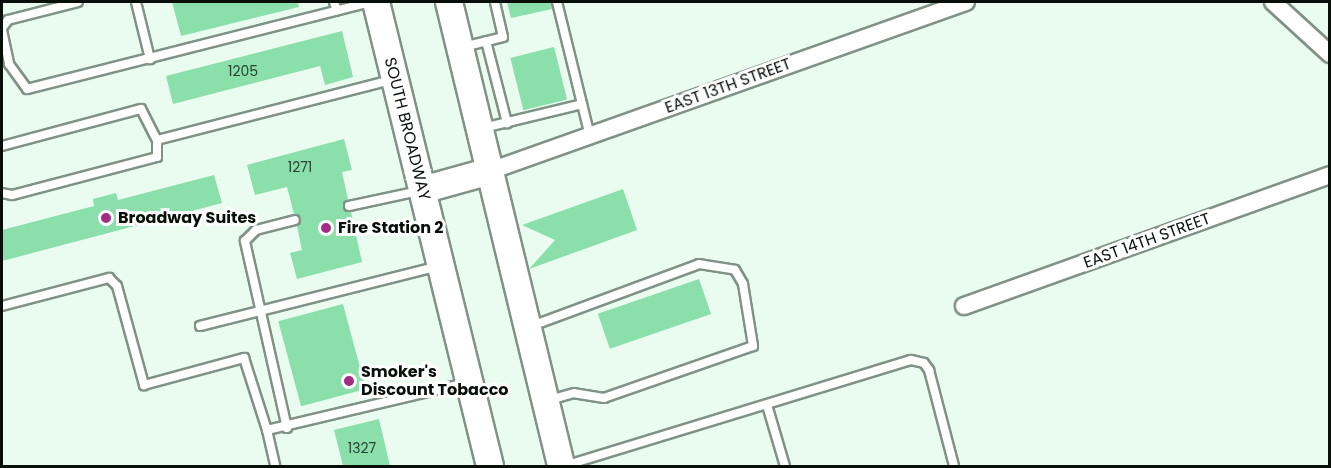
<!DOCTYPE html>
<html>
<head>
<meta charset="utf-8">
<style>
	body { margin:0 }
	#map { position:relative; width:1331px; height:468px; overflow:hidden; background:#eafcf0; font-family:Poppins,sans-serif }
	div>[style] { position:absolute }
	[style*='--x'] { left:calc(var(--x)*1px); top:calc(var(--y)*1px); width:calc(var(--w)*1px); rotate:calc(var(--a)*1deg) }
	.building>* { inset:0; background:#8adfab; transform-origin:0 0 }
	.roads { filter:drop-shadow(2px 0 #809186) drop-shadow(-2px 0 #809186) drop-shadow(0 2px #809186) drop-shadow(0 -2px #809186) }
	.lane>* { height:8px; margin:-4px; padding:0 4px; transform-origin:4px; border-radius:4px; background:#fff }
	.street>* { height:16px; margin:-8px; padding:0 8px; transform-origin:8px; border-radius:8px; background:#fff }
	.primary>* { height:26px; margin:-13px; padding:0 13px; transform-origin:13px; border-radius:13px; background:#fff }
	.dots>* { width:16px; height:16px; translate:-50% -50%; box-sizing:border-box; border:3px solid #fff; border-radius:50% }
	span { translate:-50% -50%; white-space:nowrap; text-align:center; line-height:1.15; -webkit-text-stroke:6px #fff; paint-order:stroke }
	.number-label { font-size:14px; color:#284232 }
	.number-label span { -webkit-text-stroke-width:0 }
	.street-label { font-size:16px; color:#080e0a }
	.poi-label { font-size:16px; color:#080e0a; font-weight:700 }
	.left { translate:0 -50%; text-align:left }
	.frame { position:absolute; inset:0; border:3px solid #080e0a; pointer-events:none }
</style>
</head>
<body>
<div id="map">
	<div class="building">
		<div style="clip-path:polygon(172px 2px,298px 2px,299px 7px,181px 36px)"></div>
		<div style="clip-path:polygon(507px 2px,551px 2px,552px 9px,511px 18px)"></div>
		<div style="clip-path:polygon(342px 31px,353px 77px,325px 85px,320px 66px,173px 104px,166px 76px)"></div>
		<div style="left:554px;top:47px;width:54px;height:45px;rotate:76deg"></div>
		<div style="clip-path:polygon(344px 139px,352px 170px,342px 172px,348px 200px,343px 207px,351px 212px,362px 262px,297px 279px,290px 253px,302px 250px,297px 226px,301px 218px,294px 214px,287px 187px,255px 195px,247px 165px)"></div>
		<div style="clip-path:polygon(214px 175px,222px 203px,2px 261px,2px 230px,94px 206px,93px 199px,116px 193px,118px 200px)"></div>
		<div style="clip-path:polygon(623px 189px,637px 230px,529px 269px,555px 240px,522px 225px)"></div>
		<div style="left:699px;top:279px;width:37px;height:107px;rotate:71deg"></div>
		<div style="left:343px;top:304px;width:88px;height:67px;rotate:75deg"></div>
		<div style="clip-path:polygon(379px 419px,390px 466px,343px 466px,334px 430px)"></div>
	</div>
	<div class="roads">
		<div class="lane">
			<div style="--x:136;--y:2;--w:59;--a:76.2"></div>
			<div style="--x:334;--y:2;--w:9;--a:72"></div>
			<div style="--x:557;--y:2;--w:138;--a:76.2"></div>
			<div style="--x:2;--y:28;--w:10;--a:-53"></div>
			<div style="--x:8;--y:20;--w:72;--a:-14.4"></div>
			<div style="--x:2;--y:30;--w:35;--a:78"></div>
			<div style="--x:9;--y:64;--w:31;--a:54"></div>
			<div style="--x:27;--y:89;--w:356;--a:-14.2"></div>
			<div style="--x:486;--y:41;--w:85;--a:75.6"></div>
			<div style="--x:463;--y:47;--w:41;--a:-14"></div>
			<div style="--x:503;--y:37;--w:36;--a:-103"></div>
			<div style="--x:483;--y:128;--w:102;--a:-13.6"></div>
			<div style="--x:157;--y:140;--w:242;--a:-14.4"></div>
			<div style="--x:2;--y:146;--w:144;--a:-14.9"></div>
			<div style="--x:141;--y:109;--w:35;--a:63"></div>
			<div style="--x:157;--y:140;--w:17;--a:90"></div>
			<div style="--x:157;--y:157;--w:150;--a:165.3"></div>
			<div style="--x:12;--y:195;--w:10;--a:-169"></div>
			<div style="--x:349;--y:206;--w:72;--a:-12.1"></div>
			<div style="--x:2;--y:306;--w:111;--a:-14.7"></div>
			<div style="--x:109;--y:278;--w:11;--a:45"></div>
			<div style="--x:117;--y:286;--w:103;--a:74.7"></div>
			<div style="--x:144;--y:385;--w:104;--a:-15.1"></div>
			<div style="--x:244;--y:358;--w:76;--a:72.3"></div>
			<div style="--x:267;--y:430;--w:204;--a:-13.3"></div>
			<div style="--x:200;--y:326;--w:245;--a:-14.1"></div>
			<div style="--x:529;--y:327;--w:181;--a:-20.3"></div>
			<div style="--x:699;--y:264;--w:36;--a:9"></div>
			<div style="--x:735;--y:270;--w:16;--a:60"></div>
			<div style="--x:743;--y:284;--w:63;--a:80.8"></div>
			<div style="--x:753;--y:346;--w:158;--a:160.8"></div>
			<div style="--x:604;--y:398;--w:30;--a:-171"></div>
			<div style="--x:574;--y:393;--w:26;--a:164"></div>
			<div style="--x:767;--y:405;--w:64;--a:73.6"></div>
			<div style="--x:287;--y:428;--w:192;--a:-102.7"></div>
			<div style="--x:245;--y:241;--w:16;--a:-45"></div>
			<div style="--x:256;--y:230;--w:40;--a:-14.4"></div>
			<div style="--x:267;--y:430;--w:37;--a:77"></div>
			<div style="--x:564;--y:466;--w:363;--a:-17"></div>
			<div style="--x:911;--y:360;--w:13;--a:13"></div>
			<div style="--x:924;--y:363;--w:9;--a:54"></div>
			<div style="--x:929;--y:370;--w:99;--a:75.4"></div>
		</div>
		<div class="street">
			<div style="--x:1273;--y:2;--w:77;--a:42.4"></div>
			<div style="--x:490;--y:171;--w:505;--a:-19.55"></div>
			<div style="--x:964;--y:306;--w:389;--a:-19.7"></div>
		</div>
		<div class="primary">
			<div style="--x:376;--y:2;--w:478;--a:76.2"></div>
			<div style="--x:449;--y:2;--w:477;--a:76.4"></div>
			<div style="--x:422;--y:190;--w:71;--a:-15.6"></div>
		</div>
	</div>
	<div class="dots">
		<div style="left:106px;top:218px;background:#a32c85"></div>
		<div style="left:326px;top:228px;background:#a32c85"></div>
		<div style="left:349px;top:381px;background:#a32c85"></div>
	</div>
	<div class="number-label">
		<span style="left:243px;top:71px">1205</span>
		<span style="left:300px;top:167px">1271</span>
		<span style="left:362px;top:448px">1327</span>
	</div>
	<div class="street-label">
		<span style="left:728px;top:86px;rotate:-20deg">EAST 13TH STREET</span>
		<span style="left:407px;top:129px;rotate:76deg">SOUTH BROADWAY</span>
		<span style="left:1147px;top:241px;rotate:-20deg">EAST 14TH STREET</span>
	</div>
	<div class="poi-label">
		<span class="left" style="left:118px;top:218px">Broadway Suites</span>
		<span class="left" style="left:338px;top:228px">Fire Station 2</span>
		<span class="left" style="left:361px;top:381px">Smoker's<br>Discount Tobacco</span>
	</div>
	<div class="frame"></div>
</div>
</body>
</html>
